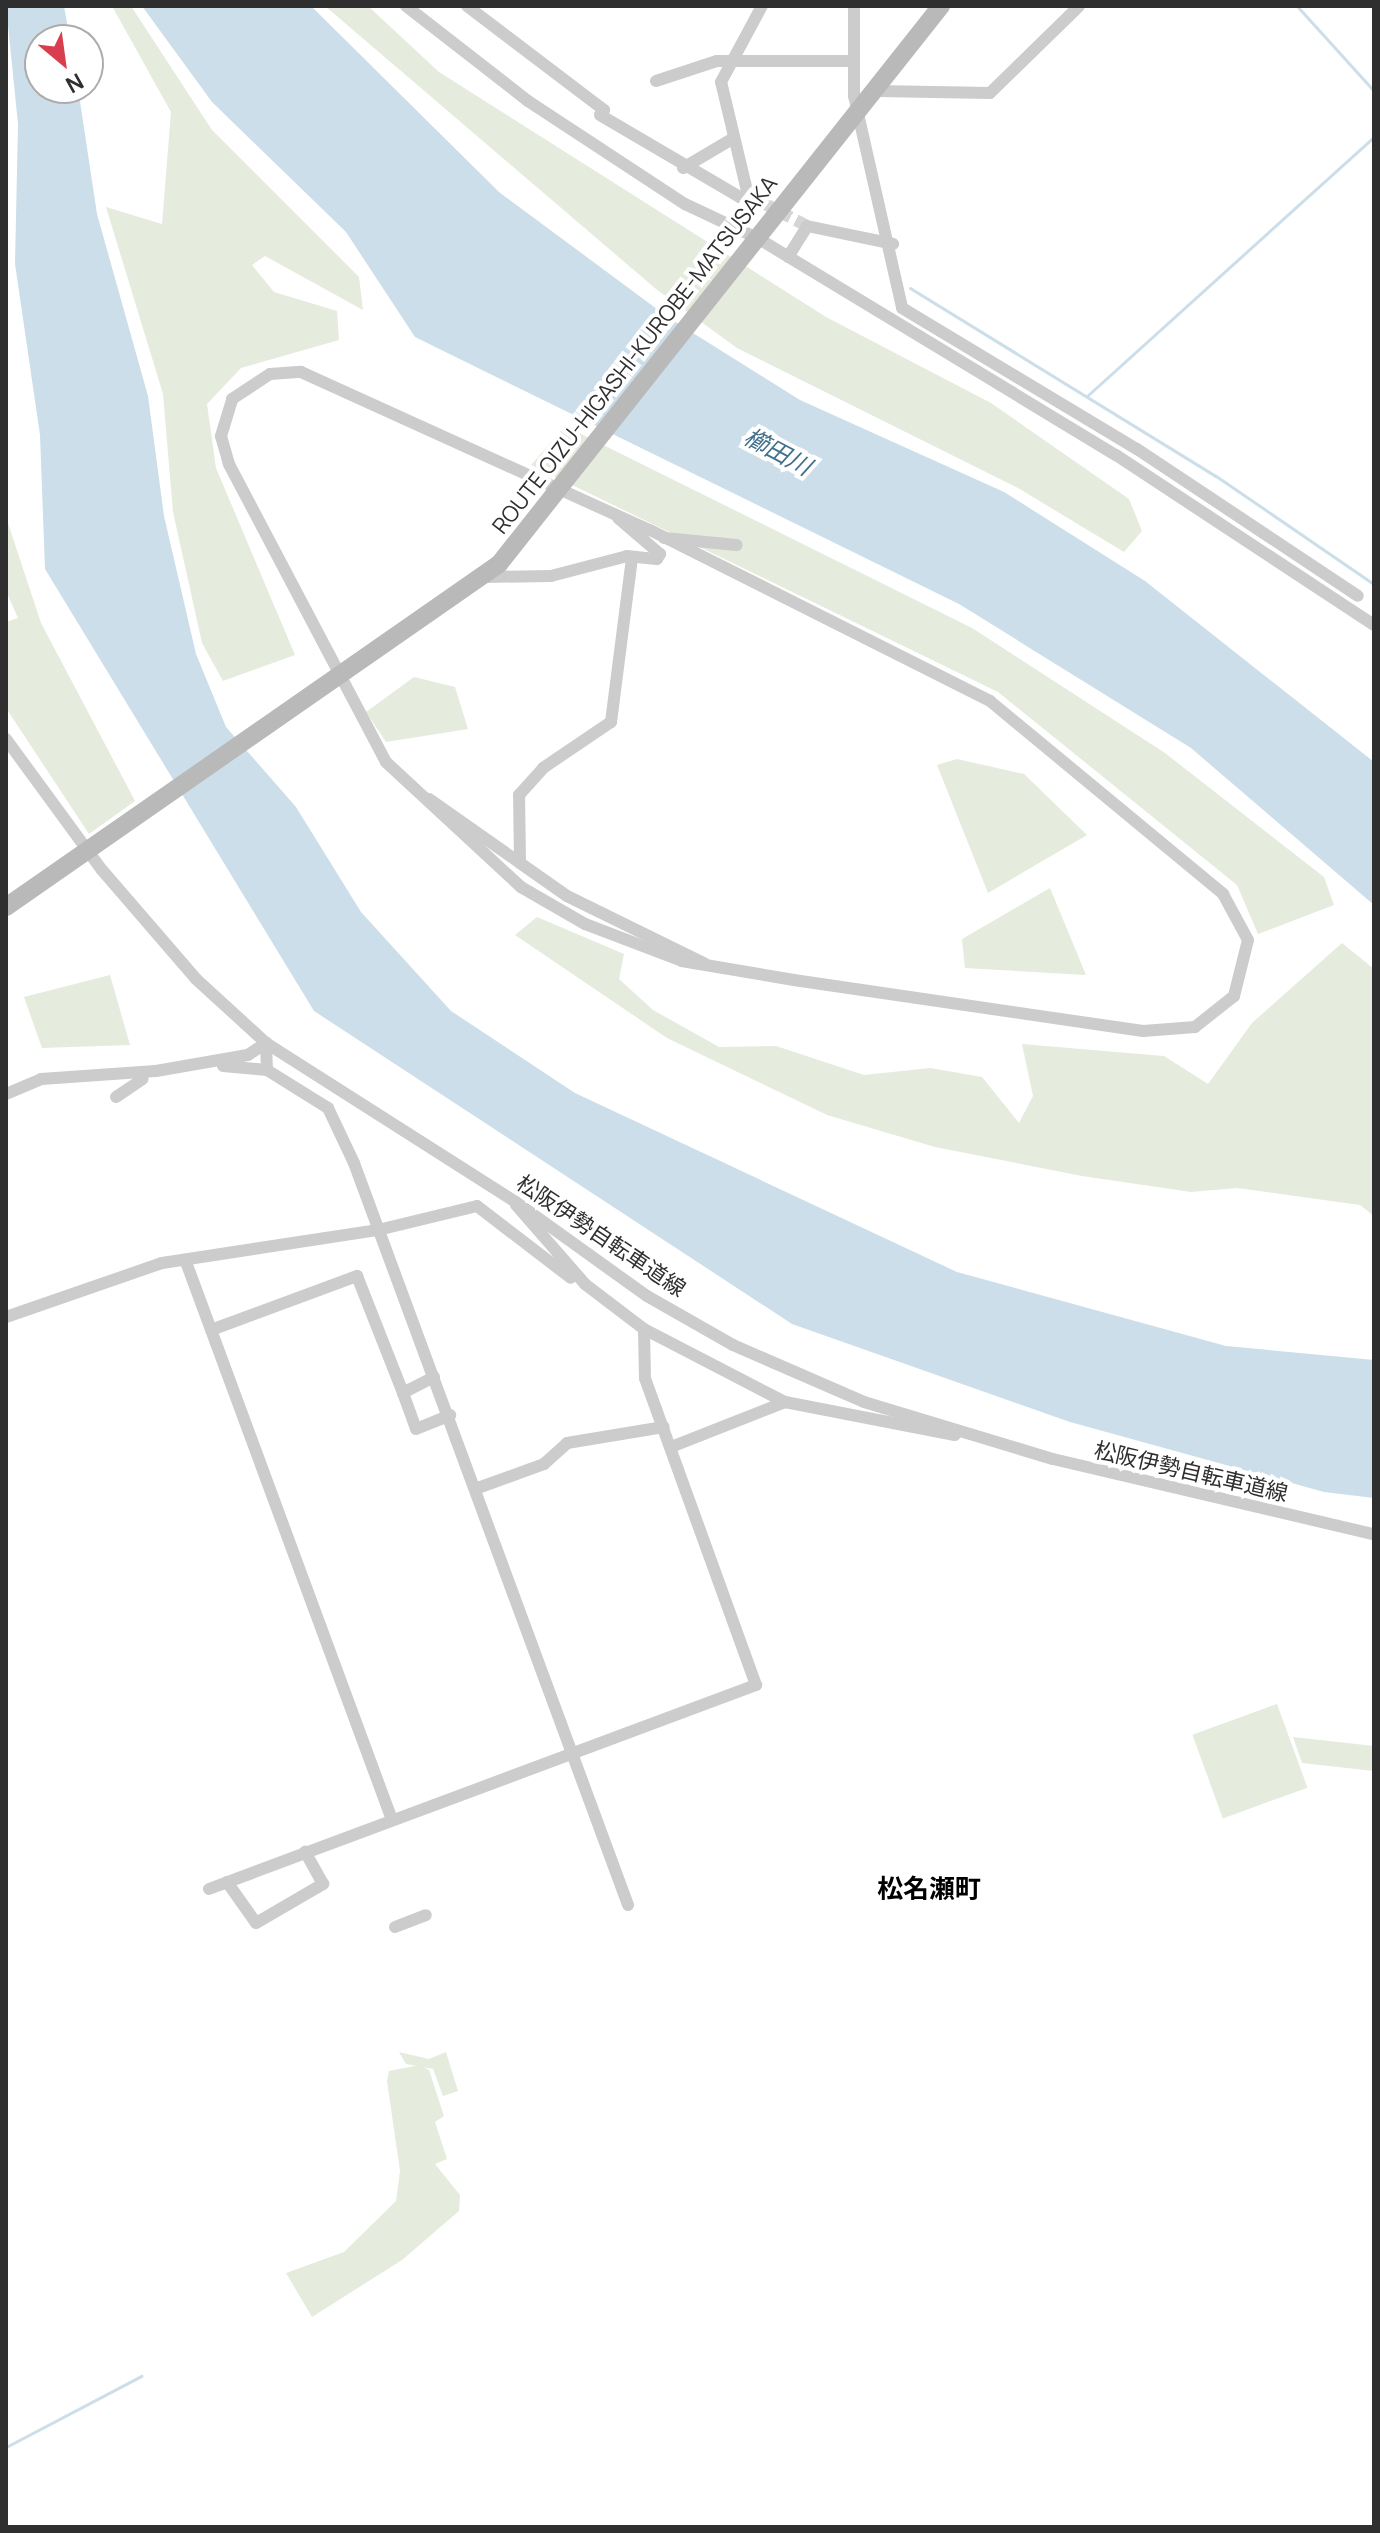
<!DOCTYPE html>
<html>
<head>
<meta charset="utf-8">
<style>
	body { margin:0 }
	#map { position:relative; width:1380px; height:2533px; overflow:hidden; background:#fff; font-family:Manrope,"Noto Sans JP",sans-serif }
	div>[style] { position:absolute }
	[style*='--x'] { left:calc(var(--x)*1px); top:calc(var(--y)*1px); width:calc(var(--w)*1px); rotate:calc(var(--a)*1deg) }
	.green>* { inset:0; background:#e5ebdd; transform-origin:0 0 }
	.water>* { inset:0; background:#cbdee9 }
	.stream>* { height:3px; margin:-1.5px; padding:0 1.5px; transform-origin:1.5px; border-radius:1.5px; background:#cbdee9 }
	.minor-tunnel>* { height:12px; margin-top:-6px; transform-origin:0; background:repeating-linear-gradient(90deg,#d5d5d5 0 12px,transparent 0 18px) }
	.minor>* { height:12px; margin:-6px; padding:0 6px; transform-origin:6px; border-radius:6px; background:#ccc }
	.secondary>* { height:18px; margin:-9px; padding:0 9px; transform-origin:9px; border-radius:9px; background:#b9b9b9 }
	span { translate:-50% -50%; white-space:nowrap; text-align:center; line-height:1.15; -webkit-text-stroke:8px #fff; paint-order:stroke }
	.street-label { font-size:22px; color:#2f2f2f }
	.water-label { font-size:24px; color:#42718b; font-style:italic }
	.quarter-label { font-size:26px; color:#000; font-weight:700 }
	.frame { position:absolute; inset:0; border:8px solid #2f2f2f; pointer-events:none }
	.north { position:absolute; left:24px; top:24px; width:80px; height:80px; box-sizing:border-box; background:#fff; border:2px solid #acacac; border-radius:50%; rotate:151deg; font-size:22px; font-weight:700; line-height:32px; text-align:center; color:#2f2f2f }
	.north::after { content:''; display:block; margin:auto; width:28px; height:36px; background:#d83e4e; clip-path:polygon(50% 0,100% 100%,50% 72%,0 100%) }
</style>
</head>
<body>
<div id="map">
	<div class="green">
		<div style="clip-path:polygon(112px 6px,131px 6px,212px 130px,359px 277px,363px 310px,265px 256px,252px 265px,274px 292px,337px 311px,339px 340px,241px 368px,207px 404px,216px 468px,295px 655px,223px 681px,202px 643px,173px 512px,163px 394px,106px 207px,162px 224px,171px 112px)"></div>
		<div style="clip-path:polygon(325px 6px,368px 6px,439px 72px,826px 317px,991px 403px,1129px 499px,1142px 531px,1124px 552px,1018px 488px,737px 348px,656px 289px)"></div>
		<div style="clip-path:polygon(565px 426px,972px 628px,1165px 753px,1324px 877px,1334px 905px,1258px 934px,1237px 885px,998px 692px,531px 465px)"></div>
		<div style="clip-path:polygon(6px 517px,41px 623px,135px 801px,89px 834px,6px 708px,6px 622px,18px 618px,6px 591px)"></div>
		<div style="clip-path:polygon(414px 677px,455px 687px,468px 729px,386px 742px,366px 712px)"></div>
		<div style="clip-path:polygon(957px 759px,1024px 774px,1087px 835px,988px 893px,937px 765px)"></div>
		<div style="clip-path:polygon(1050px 888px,1086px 975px,965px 968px,962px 939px)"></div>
		<div style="clip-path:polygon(537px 917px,624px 954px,619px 979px,653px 1010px,719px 1047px,776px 1046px,864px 1075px,930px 1068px,982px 1077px,1019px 1123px,1033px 1096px,1022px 1044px,1164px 1056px,1208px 1084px,1252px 1023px,1342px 943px,1374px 969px,1374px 1216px,1360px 1205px,1237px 1188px,1191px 1192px,1082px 1176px,935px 1147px,827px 1115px,667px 1038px,515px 935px)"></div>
		<div style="clip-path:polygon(110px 975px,130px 1045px,42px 1048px,24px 997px)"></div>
		<div style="left:1277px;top:1704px;width:89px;height:90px;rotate:70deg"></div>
		<div style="clip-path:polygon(1293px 1737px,1374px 1746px,1374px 1771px,1302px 1763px)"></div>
		<div style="clip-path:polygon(399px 2052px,429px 2059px,446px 2052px,458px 2091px,443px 2096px,433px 2069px,406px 2064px)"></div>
		<div style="clip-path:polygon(420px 2065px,429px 2070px,444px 2116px,435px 2122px,447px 2159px,435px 2164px,460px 2195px,459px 2211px,402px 2260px,312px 2317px,286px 2273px,344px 2252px,396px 2201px,400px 2171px,387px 2081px,389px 2071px)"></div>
	</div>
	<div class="water">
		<div style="clip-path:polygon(6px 6px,64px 6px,70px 40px,40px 40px,40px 88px,78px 88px,97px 214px,148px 396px,164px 516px,196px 654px,226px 727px,296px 807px,361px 912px,451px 1011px,575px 1093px,957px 1272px,1226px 1346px,1374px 1360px,1374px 1498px,1324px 1492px,1070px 1422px,792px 1324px,314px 1011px,45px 569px,40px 435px,15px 264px,18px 124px)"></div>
		<div style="clip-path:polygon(142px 6px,311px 6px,499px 192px,669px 318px,800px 400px,1004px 492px,1145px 581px,1374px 762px,1374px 905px,1191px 748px,959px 604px,415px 337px,346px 232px,212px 102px)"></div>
	</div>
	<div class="stream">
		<div style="--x:1297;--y:6;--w:115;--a:47.8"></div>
		<div style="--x:910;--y:288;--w:359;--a:31.6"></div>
		<div style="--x:1216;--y:476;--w:191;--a:34.4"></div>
		<div style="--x:1087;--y:396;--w:387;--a:-42.1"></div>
		<div style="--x:6;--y:2447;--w:153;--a:-27.7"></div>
	</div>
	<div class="minor-tunnel">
		<div style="--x:748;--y:195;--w:67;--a:27.7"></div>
	</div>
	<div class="minor">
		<div style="--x:406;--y:6;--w:155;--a:37.9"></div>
		<div style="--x:528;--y:101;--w:188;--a:33.3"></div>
		<div style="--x:685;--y:204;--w:82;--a:25.3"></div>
		<div style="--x:759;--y:239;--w:417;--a:31.2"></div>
		<div style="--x:1116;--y:455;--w:309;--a:33.4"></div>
		<div style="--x:467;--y:6;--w:172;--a:37.2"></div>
		<div style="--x:604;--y:110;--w:6;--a:129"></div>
		<div style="--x:600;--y:115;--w:162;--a:30.4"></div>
		<div style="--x:740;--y:197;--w:8;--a:-14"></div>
		<div style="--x:748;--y:195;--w:116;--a:-103.4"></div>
		<div style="--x:721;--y:82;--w:86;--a:-61.7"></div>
		<div style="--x:854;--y:6;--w:90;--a:90"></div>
		<div style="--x:854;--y:96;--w:217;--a:77.2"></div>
		<div style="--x:902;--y:308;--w:274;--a:31"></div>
		<div style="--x:1137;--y:449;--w:265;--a:33.6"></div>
		<div style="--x:656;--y:81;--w:64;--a:-18.2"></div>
		<div style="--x:717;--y:61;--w:136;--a:0"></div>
		<div style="--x:877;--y:91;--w:113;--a:1"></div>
		<div style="--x:990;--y:93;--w:124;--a:-44.3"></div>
		<div style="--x:683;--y:168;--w:57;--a:-30.6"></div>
		<div style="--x:788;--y:257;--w:36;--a:-58"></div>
		<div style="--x:807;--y:226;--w:88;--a:11.8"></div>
		<div style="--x:301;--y:372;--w:383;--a:24.4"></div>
		<div style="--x:650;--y:530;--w:381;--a:26.7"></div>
		<div style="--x:990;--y:701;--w:303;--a:39.6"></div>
		<div style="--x:1223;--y:894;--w:52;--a:61.5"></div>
		<div style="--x:1248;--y:940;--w:58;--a:104"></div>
		<div style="--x:1234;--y:996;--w:50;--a:141.5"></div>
		<div style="--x:1195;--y:1027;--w:52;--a:175.6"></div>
		<div style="--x:1143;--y:1031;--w:353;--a:-171.7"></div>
		<div style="--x:794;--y:980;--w:114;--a:-170.4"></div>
		<div style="--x:682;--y:961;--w:104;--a:-159.1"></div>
		<div style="--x:585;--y:924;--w:74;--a:-150"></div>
		<div style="--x:521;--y:887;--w:184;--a:-137.2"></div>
		<div style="--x:386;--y:762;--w:337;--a:-117.8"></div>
		<div style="--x:229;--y:464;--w:29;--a:-106"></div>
		<div style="--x:221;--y:436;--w:39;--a:-73"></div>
		<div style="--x:232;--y:399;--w:45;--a:-33.3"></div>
		<div style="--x:270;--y:374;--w:31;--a:-4"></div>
		<div style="--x:664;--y:538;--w:73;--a:5.5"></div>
		<div style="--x:485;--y:577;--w:66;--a:-0.9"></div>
		<div style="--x:551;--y:576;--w:79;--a:-14.7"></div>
		<div style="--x:627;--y:556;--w:30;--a:6"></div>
		<div style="--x:657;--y:559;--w:6;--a:-59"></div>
		<div style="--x:660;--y:554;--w:55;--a:-139.4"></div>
		<div style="--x:6;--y:739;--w:162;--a:53.8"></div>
		<div style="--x:102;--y:870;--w:144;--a:49.2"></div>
		<div style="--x:196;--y:979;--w:95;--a:42.4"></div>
		<div style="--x:266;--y:1043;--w:296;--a:32.5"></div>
		<div style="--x:516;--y:1202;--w:161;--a:35.7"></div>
		<div style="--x:647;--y:1296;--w:99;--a:29.7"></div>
		<div style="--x:733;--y:1345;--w:143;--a:23.5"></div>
		<div style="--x:864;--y:1402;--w:197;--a:16.8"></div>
		<div style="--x:1053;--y:1459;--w:330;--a:13.2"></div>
		<div style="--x:429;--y:799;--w:111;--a:35.1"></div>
		<div style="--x:520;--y:863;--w:68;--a:-90.8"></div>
		<div style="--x:519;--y:795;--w:36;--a:-48"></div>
		<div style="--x:543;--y:768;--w:82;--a:-34.1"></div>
		<div style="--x:611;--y:722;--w:164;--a:-82.7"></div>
		<div style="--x:520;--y:863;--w:57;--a:35.1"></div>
		<div style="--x:567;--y:896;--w:153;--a:26.1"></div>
		<div style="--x:266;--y:1043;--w:27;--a:88"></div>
		<div style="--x:267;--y:1070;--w:72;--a:31.9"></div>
		<div style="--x:328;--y:1108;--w:61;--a:64.7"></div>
		<div style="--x:354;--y:1163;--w:791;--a:69.73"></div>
		<div style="--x:223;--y:1066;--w:44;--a:5.2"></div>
		<div style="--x:6;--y:1094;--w:38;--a:-23"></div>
		<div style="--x:41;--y:1079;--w:115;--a:-4"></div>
		<div style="--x:156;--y:1071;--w:93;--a:-9.9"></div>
		<div style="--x:248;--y:1055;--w:22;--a:-34"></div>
		<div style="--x:116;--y:1097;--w:32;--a:-34"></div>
		<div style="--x:186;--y:1262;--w:592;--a:69.73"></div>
		<div style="--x:6;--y:1317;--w:165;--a:-19.1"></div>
		<div style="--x:162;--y:1263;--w:219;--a:-8.7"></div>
		<div style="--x:378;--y:1230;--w:102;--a:-13.6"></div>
		<div style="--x:477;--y:1206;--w:118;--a:37.5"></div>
		<div style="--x:644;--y:1329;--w:159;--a:27.4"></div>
		<div style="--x:785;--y:1402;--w:173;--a:11"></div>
		<div style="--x:211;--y:1330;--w:156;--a:-20.3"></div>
		<div style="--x:357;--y:1276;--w:126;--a:68.5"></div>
		<div style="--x:434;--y:1377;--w:35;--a:153"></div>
		<div style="--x:403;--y:1393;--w:38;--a:70"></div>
		<div style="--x:416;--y:1429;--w:37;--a:-22"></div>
		<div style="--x:671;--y:1447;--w:123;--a:-21.5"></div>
		<div style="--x:475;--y:1489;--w:73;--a:-19.9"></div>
		<div style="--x:544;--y:1464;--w:31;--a:-42"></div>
		<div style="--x:567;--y:1443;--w:98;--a:-9.4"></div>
		<div style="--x:227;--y:1882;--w:50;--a:54.7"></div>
		<div style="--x:256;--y:1923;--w:78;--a:-30.2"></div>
		<div style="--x:323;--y:1884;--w:37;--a:-119"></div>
		<div style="--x:209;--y:1889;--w:584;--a:-20.45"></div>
		<div style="--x:756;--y:1685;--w:326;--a:-109.9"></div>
		<div style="--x:645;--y:1378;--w:49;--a:-91.2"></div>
		<div style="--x:644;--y:1329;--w:74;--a:-142.7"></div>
		<div style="--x:585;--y:1284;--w:105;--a:-131.1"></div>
		<div style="--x:395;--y:1927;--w:33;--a:-21"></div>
	</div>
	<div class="secondary">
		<div style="--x:6;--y:907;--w:601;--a:-34.83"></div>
		<div style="--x:499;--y:564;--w:712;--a:-51.62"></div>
	</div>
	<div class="street-label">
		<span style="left:635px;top:355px;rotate:-52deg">ROUTE OIZU-HIGASHI-KUROBE-MATSUSAKA</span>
		<span style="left:601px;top:1236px;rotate:34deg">松阪伊勢自転車道線</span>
		<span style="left:1191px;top:1472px;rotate:13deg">松阪伊勢自転車道線</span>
	</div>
	<div class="water-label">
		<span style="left:778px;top:451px;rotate:28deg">櫛田川</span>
	</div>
	<div class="quarter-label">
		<span style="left:929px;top:1889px">松名瀬町</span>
	</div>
	<div class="frame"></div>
	<div class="north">N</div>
</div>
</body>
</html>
